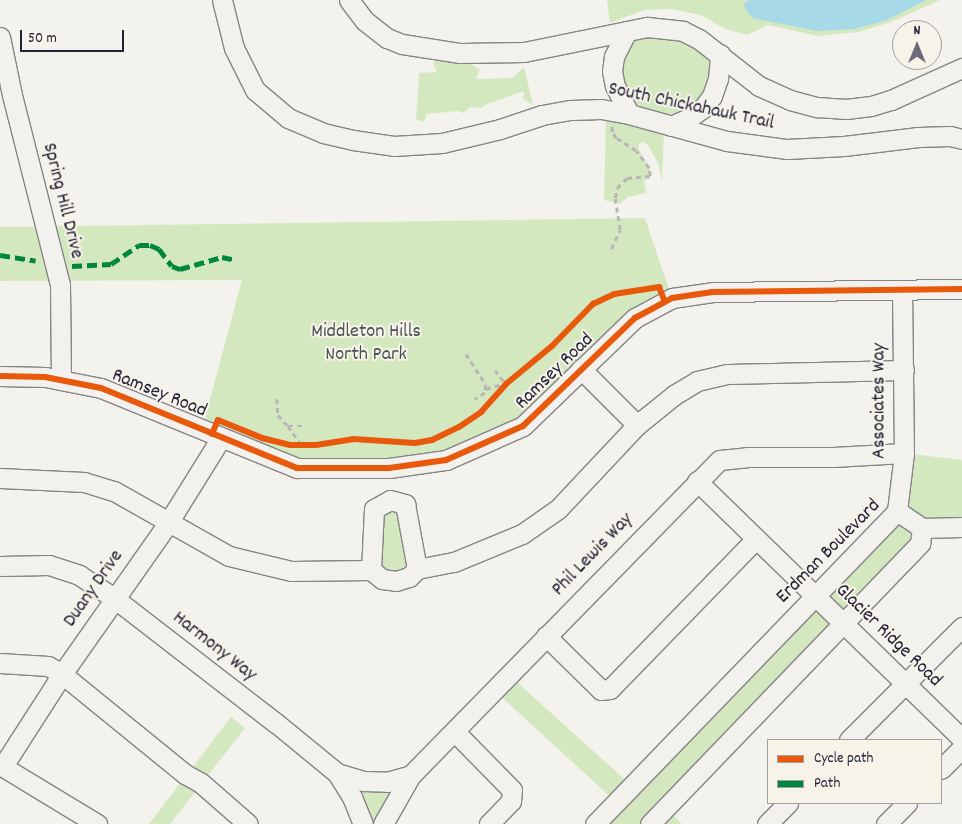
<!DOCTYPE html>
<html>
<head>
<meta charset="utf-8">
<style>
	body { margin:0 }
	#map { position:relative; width:962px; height:824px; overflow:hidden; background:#f4f2ec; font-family:Dekko,sans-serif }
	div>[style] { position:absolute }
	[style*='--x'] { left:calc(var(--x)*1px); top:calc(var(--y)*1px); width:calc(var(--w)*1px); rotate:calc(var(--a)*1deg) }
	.green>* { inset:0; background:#d4e8c0 }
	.water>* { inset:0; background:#a7d9e9 }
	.path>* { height:2.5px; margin-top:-1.25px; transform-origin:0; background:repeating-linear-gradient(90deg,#b8b6b6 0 5px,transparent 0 9px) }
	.roads { filter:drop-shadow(1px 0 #858486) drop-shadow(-1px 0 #858486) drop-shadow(0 1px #858486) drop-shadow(0 -1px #858486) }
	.minor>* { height:19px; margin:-9.5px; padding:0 9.5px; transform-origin:9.5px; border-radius:9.5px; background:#f2f1ed }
	.quiet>* { height:5px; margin-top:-2.5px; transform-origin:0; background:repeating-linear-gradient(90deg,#00873e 0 10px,transparent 0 15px) }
	.cycleway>* { height:6px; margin:-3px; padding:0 3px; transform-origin:3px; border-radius:3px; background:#e8590c }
	span { translate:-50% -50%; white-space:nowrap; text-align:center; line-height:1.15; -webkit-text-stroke:4px #f7f3e8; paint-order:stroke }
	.street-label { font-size:20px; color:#22223b }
	.park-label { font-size:20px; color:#485253 }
	.legend { position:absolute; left:767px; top:739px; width:175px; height:65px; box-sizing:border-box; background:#f7f3e8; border:1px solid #a29fa3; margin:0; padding:6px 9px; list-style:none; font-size:15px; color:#22223b }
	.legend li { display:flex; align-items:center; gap:10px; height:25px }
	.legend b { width:25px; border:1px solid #a29fa3 }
	.north { position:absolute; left:892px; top:20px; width:50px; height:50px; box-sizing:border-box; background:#f7f3e8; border:1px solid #a29fa3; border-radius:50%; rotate:0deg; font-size:14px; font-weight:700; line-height:20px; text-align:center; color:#22223b }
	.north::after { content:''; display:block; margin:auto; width:18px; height:22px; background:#6c6b79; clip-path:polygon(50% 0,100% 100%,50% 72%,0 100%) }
	.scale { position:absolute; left:20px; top:30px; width:104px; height:22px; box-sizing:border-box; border:2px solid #22223b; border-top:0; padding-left:6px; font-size:15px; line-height:18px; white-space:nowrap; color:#22223b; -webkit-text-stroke:4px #f7f3e8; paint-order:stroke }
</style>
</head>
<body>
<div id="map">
	<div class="green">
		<div style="clip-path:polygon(607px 0,940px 0,891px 22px,858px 32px,818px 36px,768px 25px,747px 35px,725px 29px,701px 15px,671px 9px,644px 10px,610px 23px)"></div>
		<div style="clip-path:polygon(634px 36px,680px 37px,703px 51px,711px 66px,710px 80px,698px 101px,684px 111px,669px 114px,653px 113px,640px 108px,629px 98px,617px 63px)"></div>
		<div style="clip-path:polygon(441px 59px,467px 61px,480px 70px,476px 78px,481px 79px,512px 78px,524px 67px,533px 105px,523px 99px,524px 91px,485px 105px,482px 108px,470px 107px,463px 113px,458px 111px,427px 114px,424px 122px,416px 119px,419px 73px,437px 72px,433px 63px)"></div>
		<div style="clip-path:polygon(606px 115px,664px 129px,662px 182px,659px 166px,649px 146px,643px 142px,638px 145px,640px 152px,650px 168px,650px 178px,644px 181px,646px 193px,628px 197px,620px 204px,604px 200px)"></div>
		<div style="clip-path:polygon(645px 218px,672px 298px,523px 426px,446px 460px,297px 468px,202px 429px,242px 280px,0 281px,0 227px)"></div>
		<div style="clip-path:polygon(904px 453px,962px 460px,962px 527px,922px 528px,666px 808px,682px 824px,595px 824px,616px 802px,495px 691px,509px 675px,632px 786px,897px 511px)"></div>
		<div style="clip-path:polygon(405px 504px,417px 569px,382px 579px,374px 509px)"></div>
		<div style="clip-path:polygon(231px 717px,245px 728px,170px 824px,149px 824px)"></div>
		<div style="clip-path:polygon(411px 775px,383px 824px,363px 824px,352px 797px,364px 781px)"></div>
	</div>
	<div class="water">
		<div style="clip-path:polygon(749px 0,926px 0,887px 20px,855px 29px,817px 31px,752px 18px,743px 5px)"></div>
	</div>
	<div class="path">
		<div style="--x:611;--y:249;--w:21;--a:-65"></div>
		<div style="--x:620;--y:230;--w:32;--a:-99"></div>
		<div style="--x:615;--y:198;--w:10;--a:-79"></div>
		<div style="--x:617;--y:188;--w:14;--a:-45"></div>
		<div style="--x:627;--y:178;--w:23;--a:-5"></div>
		<div style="--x:650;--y:176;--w:8;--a:-97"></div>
		<div style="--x:649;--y:168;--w:21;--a:-127"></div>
		<div style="--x:636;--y:151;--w:24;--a:-147"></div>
		<div style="--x:616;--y:138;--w:7;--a:-124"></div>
		<div style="--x:612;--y:132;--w:6;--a:-90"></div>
		<div style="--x:466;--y:354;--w:37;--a:57"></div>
		<div style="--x:486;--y:385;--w:8;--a:97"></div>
		<div style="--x:485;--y:393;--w:12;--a:149"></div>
		<div style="--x:495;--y:370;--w:18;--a:52"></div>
		<div style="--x:486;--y:389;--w:13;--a:-18"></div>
		<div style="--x:498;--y:385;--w:6;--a:45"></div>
		<div style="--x:277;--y:399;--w:16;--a:86"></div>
		<div style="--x:278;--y:415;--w:15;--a:48"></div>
		<div style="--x:288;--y:426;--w:18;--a:0"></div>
		<div style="--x:288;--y:426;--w:24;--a:54"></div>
	</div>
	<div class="roads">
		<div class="minor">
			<div style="--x:222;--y:0;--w:49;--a:76"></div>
			<div style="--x:234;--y:48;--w:47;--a:63.4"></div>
			<div style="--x:255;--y:90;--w:43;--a:40.3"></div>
			<div style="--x:288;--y:118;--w:38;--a:23"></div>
			<div style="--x:323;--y:133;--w:31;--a:13"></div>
			<div style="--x:353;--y:140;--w:41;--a:8.3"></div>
			<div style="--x:394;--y:146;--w:48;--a:-3.6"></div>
			<div style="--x:442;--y:143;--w:60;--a:-13.6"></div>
			<div style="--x:500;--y:129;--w:44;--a:-18.4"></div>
			<div style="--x:542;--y:115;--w:29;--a:-10"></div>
			<div style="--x:571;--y:110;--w:30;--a:-2"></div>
			<div style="--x:601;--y:109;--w:28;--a:10"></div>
			<div style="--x:629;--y:114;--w:102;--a:15.4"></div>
			<div style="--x:727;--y:141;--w:61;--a:7.6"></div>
			<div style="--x:787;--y:149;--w:57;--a:-3"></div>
			<div style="--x:844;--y:146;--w:75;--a:-6.9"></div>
			<div style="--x:918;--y:137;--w:32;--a:-2"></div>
			<div style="--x:950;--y:136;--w:12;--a:14"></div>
			<div style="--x:349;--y:0;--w:26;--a:53"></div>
			<div style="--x:365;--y:21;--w:28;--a:38"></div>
			<div style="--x:387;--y:38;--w:16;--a:22"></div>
			<div style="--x:402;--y:44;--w:59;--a:8.8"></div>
			<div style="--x:460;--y:53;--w:64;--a:-0.9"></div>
			<div style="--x:524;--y:52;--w:126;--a:-11.5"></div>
			<div style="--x:647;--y:27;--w:36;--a:6"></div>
			<div style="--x:683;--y:31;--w:18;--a:27"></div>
			<div style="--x:699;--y:39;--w:76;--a:38.1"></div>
			<div style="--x:759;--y:86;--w:34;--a:24"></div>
			<div style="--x:790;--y:100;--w:28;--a:15"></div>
			<div style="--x:817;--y:107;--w:29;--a:4"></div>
			<div style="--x:846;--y:109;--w:25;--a:-7"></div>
			<div style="--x:871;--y:106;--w:21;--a:-17"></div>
			<div style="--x:891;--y:100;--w:78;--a:-24.3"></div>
			<div style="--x:627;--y:31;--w:29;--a:117"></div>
			<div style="--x:614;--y:57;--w:14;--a:98"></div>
			<div style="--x:612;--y:71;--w:15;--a:79"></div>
			<div style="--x:615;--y:86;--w:31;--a:63"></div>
			<div style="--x:0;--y:37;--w:59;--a:78.3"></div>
			<div style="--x:12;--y:95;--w:196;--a:75.8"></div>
			<div style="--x:60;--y:285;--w:94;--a:89.4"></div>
			<div style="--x:671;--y:126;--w:20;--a:-24"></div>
			<div style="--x:689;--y:118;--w:17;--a:-36"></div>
			<div style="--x:703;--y:108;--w:15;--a:-53"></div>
			<div style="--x:712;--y:96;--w:18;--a:-71"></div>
			<div style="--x:718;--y:79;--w:25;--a:-85"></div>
			<div style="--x:581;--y:369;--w:79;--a:45"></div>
			<div style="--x:0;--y:376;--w:45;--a:1.3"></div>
			<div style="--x:45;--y:377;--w:57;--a:11.1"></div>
			<div style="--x:101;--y:388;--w:212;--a:22.2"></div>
			<div style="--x:297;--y:468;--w:92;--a:0"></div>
			<div style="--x:389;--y:468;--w:58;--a:-8"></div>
			<div style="--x:446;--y:460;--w:84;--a:-23.8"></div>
			<div style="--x:523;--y:426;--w:156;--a:-44"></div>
			<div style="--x:635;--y:318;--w:42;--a:-28.4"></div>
			<div style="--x:672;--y:298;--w:41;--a:-8.3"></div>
			<div style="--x:713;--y:292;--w:249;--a:-0.7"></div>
			<div style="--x:0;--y:478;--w:84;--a:2.7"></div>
			<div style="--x:84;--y:482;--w:31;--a:17"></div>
			<div style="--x:114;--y:491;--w:132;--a:29.5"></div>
			<div style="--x:229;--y:556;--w:64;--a:13.6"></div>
			<div style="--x:291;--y:571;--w:80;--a:-0.7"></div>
			<div style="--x:371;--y:570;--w:14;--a:39"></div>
			<div style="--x:382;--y:579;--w:14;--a:8"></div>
			<div style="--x:396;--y:581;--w:14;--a:-17"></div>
			<div style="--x:409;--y:577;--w:11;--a:-45"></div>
			<div style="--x:417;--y:569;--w:38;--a:-11"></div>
			<div style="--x:454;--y:562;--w:74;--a:-22.4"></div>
			<div style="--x:522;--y:534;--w:44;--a:-34.8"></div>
			<div style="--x:558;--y:509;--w:115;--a:-46.8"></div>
			<div style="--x:637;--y:425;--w:48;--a:-39"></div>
			<div style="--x:674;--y:395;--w:27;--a:-31"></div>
			<div style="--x:697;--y:381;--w:31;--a:-13"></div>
			<div style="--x:727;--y:374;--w:177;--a:-1.3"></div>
			<div style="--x:697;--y:481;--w:370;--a:44.2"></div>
			<div style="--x:897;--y:511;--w:58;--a:-83.1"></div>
			<div style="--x:904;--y:453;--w:163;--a:-90.7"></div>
			<div style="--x:922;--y:528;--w:40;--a:-1.4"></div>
			<div style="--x:0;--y:566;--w:49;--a:-1.2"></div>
			<div style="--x:49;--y:565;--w:32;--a:18"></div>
			<div style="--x:79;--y:575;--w:42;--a:33.3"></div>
			<div style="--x:114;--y:598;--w:205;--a:37.7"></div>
			<div style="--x:276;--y:723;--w:79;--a:39.3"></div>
			<div style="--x:337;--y:773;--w:28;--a:58"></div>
			<div style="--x:352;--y:797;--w:29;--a:68"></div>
			<div style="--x:371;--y:570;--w:61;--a:-87.2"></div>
			<div style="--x:374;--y:509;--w:18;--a:-29"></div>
			<div style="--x:390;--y:500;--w:16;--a:15"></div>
			<div style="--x:405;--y:504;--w:66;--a:79.5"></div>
			<div style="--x:546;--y:636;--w:77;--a:44.5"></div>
			<div style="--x:601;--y:690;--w:9;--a:-6"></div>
			<div style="--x:610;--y:689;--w:209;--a:-45.8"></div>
			<div style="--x:0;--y:663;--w:48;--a:3.6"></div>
			<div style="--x:48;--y:666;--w:16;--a:30"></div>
			<div style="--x:62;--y:674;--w:159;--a:39.1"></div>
			<div style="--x:185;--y:774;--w:18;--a:29"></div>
			<div style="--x:201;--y:783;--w:62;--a:41.1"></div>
			<div style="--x:455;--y:732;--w:81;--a:45.5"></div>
			<div style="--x:512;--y:790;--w:11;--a:95"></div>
			<div style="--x:511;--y:801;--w:32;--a:134"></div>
			<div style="--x:849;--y:740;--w:160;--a:-45"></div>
			<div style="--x:0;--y:765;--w:114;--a:31.3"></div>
			<div style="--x:3;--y:766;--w:109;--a:-57.3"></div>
			<div style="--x:62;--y:674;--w:184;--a:-54.9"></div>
			<div style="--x:168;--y:523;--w:100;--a:-58.1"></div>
			<div style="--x:941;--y:769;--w:30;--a:-45"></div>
			<div style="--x:337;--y:773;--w:28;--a:17"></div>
			<div style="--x:364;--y:781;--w:23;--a:2"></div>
			<div style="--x:387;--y:782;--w:25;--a:-16"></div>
			<div style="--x:383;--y:824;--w:56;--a:-60.3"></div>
			<div style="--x:411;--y:775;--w:441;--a:-45.6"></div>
			<div style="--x:720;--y:460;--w:27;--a:-6"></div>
			<div style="--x:747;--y:457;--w:86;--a:0"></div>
			<div style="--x:833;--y:457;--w:71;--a:-3.2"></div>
			<div style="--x:595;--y:824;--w:435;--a:-46"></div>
			<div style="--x:897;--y:511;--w:30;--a:34"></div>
			<div style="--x:650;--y:824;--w:390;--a:-46.1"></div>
			<div style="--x:920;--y:543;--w:15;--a:-82"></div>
			<div style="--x:767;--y:824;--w:30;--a:-45"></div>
			<div style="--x:886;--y:824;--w:30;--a:-45"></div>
		</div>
	</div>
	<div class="quiet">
		<div style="--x:0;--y:255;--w:36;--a:9"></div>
		<div style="--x:72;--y:266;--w:39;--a:-3"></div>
		<div style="--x:111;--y:264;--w:34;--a:-34"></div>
		<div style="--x:139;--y:245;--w:11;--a:0"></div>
		<div style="--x:150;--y:245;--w:10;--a:24"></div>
		<div style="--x:159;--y:249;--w:21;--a:53"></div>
		<div style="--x:172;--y:266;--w:9;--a:21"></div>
		<div style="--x:180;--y:269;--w:44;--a:-15.9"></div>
		<div style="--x:222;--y:257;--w:14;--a:12"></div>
	</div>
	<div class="cycleway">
		<div style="--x:0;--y:376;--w:45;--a:1.3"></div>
		<div style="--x:45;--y:377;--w:57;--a:11.1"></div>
		<div style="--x:101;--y:388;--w:212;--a:22.2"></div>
		<div style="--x:297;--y:468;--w:92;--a:0"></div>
		<div style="--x:389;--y:468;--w:58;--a:-8"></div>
		<div style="--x:446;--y:460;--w:84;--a:-23.8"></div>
		<div style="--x:523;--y:426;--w:156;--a:-44"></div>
		<div style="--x:635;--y:318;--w:42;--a:-28.4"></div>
		<div style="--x:672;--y:298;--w:41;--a:-8.3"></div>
		<div style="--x:713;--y:292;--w:249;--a:-0.7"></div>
		<div style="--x:212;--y:434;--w:15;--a:-67"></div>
		<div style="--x:218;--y:420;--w:48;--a:22.2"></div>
		<div style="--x:262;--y:438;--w:29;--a:14"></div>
		<div style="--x:290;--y:445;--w:26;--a:0"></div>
		<div style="--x:316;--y:445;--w:37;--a:-9"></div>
		<div style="--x:353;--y:439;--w:62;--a:3.7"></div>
		<div style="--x:415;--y:443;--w:17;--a:-10"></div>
		<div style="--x:432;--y:440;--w:30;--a:-26"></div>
		<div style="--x:459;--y:427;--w:27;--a:-34"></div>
		<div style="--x:481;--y:412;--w:38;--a:-48"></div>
		<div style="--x:506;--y:384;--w:60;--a:-39.6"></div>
		<div style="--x:552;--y:346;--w:59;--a:-45.7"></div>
		<div style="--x:593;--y:304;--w:23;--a:-25"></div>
		<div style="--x:614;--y:294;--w:46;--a:-8.8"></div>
		<div style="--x:659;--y:287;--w:16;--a:68"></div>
	</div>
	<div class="street-label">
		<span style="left:691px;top:107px;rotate:12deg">South Chickahauk Trail</span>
		<span style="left:62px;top:201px;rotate:76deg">Spring Hill Drive</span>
		<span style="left:555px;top:372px;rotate:-44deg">Ramsey Road</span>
		<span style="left:159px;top:394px;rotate:22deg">Ramsey Road</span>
		<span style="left:880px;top:401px;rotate:-90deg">Associates Way</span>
		<span style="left:829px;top:552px;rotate:-45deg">Erdman Boulevard</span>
		<span style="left:593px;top:555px;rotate:-46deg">Phil Lewis Way</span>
		<span style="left:94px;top:589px;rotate:-55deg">Duany Drive</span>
		<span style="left:888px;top:636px;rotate:44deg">Glacier Ridge Road</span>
		<span style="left:214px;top:647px;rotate:38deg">Harmony Way</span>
	</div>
	<div class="park-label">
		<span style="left:366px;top:344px">Middleton Hills<br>North Park</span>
	</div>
	<ul class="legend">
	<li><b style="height:6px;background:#e8590c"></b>Cycle path</li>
	<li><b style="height:6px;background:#00873e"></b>Path</li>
	</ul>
	<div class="north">N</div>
	<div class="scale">50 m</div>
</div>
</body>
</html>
